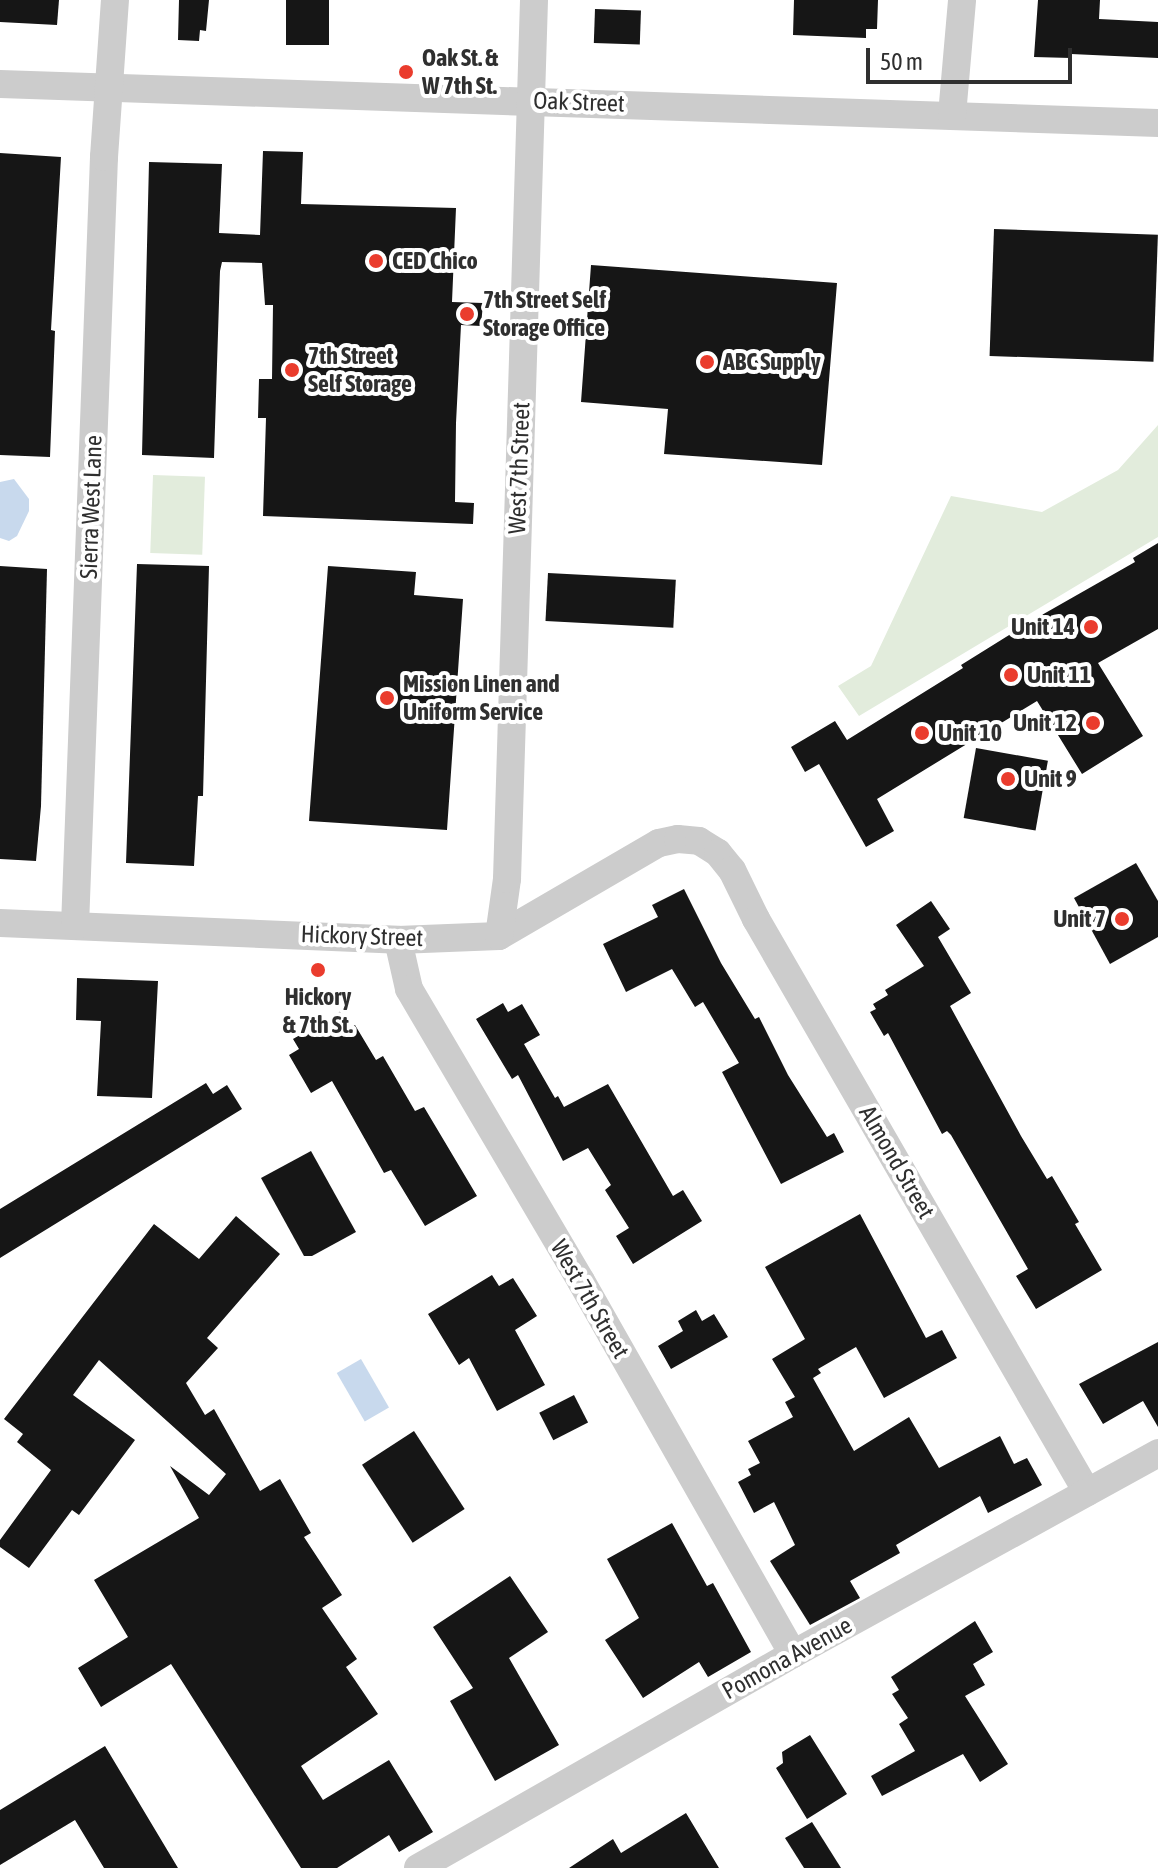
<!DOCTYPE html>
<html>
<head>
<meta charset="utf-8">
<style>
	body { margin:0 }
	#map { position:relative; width:1158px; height:1868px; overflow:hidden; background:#fff; font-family:"Asap Condensed",sans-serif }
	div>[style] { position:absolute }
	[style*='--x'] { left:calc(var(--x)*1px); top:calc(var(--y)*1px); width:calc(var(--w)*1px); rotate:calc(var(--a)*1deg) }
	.green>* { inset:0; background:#e2ecdc; transform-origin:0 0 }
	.water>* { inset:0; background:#c8d9ed; transform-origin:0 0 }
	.building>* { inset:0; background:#161616; transform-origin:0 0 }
	.street>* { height:28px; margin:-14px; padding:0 14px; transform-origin:14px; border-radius:14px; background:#ccc }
	.dots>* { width:22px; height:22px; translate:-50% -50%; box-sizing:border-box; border:4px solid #fff; border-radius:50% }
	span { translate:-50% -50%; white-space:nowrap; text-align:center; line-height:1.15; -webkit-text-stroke:8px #fff; paint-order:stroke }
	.poi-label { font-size:24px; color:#2f2f2f; font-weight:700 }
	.left { translate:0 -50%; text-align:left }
	.right { translate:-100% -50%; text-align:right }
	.street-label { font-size:24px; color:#2f2f2f }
	.scale { position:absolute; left:866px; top:48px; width:206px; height:36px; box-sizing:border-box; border:4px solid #2f2f2f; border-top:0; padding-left:10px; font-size:24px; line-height:28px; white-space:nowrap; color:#2f2f2f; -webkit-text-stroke:6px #fff; paint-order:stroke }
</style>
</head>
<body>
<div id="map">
	<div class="green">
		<div style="clip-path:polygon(1158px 425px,1158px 537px,859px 716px,838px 686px,871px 666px,951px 496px,1042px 512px,1118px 470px)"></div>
		<div style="left:153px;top:475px;width:52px;height:78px;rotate:2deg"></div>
	</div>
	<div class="water">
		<div style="clip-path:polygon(14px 479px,29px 499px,29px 511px,17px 536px,9px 541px,0 538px,0 482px)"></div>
		<div style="left:361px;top:1359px;width:56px;height:28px;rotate:60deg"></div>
	</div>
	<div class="building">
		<div style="clip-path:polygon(0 0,59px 0,57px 25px,0 22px)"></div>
		<div style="clip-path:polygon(179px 0,209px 0,206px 31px,200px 30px,199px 41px,178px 40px)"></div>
		<div style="left:286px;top:0;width:43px;height:45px"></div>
		<div style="clip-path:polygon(794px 0,878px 0,877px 29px,866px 29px,866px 38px,793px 35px)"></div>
		<div style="clip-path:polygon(1038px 0,1100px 0,1099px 19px,1158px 22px,1158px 58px,1071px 54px,1071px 58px,1034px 57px)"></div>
		<div style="left:595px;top:9px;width:46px;height:34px;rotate:2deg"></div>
		<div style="clip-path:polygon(263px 151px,303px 152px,301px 204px,456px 208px,452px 302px,483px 303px,481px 326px,461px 325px,456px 423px,455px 502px,474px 503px,473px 524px,263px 516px,266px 418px,258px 418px,259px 379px,272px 379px,273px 305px,265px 305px,262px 263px,222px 262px,220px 271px,214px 458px,142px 455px,149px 162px,222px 164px,219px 233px,260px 235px)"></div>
		<div style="clip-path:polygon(0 153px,61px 157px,51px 330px,55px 331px,50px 457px,0 455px)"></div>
		<div style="left:994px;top:229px;width:164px;height:127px;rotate:2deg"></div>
		<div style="clip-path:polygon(591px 265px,837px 283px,822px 465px,664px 454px,668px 409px,581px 402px)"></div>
		<div style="clip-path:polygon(1158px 543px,1158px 629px,1098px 663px,1143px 736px,1082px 774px,1037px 701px,877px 799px,894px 831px,866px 847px,819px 764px,805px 772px,791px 747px,835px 721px,847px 740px,963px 668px,961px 665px,1033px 620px,1135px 562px,1133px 558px)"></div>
		<div style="clip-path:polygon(137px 564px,209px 566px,203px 796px,198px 796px,194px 866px,126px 863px)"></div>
		<div style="clip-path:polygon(0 566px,47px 569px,41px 806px,36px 861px,0 859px)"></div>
		<div style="clip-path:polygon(328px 566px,416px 572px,414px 595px,463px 599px,447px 830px,309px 821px)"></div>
		<div style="left:548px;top:573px;width:128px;height:48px;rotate:3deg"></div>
		<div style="left:976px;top:748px;width:73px;height:71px;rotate:10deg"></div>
		<div style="clip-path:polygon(1136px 863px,1158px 901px,1158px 937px,1110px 964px,1074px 898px)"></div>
		<div style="clip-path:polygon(684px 889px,721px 963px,755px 1019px,759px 1017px,788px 1075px,827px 1137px,834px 1133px,844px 1152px,781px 1184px,722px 1072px,739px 1063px,703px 1002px,695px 1007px,672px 969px,626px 992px,603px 944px,658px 917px,652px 905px)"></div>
		<div style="clip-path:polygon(931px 901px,950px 929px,938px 937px,971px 993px,950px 1006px,1021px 1136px,1047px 1179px,1052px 1176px,1079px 1222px,1075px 1224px,1102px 1270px,1036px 1309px,1016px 1276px,1028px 1269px,951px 1135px,947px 1131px,942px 1134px,888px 1033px,884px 1036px,870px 1012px,876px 1009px,873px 1004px,888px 995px,885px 990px,924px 966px,896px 925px)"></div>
		<div style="clip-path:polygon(77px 978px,158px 981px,152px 1098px,97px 1096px,101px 1021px,76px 1020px)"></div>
		<div style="clip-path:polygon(503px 1003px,508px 1012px,522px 1004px,540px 1035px,524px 1044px,555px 1098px,558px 1096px,564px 1107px,608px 1084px,673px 1196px,683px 1190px,702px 1221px,633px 1264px,616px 1236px,629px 1228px,605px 1190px,611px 1185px,588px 1148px,563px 1161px,518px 1075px,512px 1079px,476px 1019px)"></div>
		<div style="clip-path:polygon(341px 1011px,351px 1028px,355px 1025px,376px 1060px,383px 1056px,415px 1111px,424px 1107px,477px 1196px,425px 1226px,391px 1170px,384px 1173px,332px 1081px,311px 1093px,289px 1055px,299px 1049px,293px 1039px)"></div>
		<div style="clip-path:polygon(206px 1083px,213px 1094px,227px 1085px,242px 1109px,0 1258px,0 1209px)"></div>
		<div style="clip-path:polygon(311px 1151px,356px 1232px,312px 1256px,304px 1256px,261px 1178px)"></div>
		<div style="clip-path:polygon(860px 1214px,926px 1338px,942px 1330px,957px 1358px,884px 1398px,856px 1347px,818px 1369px,821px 1373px,813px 1378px,854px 1451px,909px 1417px,939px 1468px,1000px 1436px,1014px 1464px,1027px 1458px,1042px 1485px,988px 1513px,980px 1496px,896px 1545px,900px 1553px,850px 1581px,860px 1598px,810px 1625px,770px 1561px,795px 1545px,774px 1502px,754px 1513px,738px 1482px,751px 1475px,748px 1469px,760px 1463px,748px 1441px,793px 1417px,785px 1402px,795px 1397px,772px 1359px,805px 1339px,765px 1267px)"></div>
		<div style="clip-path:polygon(236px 1216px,280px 1254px,207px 1338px,218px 1348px,186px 1383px,205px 1415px,214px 1409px,260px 1491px,280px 1479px,311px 1533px,304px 1537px,342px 1595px,322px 1608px,357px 1659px,346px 1667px,378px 1714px,301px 1766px,323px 1800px,389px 1760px,433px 1832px,399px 1852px,389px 1835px,337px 1868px,301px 1868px,171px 1664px,101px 1707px,78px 1668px,128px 1637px,94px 1580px,199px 1518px,170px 1466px,209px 1495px,226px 1474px,99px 1360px,73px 1395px,135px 1440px,79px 1515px,72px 1510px,29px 1568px,0 1547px,0 1540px,51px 1470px,17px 1442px,23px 1434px,4px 1419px,154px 1224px,199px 1259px)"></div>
		<div style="clip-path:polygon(492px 1275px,499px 1286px,513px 1278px,537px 1316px,515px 1330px,545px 1385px,497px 1411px,469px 1358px,459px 1365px,428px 1314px)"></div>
		<div style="clip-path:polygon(696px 1310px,702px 1321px,714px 1314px,728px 1337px,671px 1369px,658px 1346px,683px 1331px,678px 1321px)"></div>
		<div style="clip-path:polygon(1158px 1342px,1158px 1427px,1143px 1401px,1103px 1424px,1079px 1384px)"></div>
		<div style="left:574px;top:1395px;width:31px;height:39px;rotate:63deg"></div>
		<div style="left:414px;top:1431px;width:93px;height:62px;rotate:57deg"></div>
		<div style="clip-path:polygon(672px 1523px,707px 1586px,713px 1583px,751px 1652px,708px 1677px,699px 1662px,643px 1698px,605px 1640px,639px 1618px,607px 1559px)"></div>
		<div style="clip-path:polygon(510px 1576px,548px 1632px,509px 1658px,559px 1745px,495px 1781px,450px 1701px,473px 1688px,433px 1627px)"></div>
		<div style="clip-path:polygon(975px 1621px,993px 1652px,973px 1664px,985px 1685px,965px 1696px,1008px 1764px,980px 1782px,963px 1754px,882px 1796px,871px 1776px,915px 1751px,899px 1724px,908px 1718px,892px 1694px,899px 1690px,891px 1677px)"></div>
		<div style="clip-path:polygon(810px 1735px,847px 1794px,807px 1819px,776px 1768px,783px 1763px,782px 1752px)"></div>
		<div style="clip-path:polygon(105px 1746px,178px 1868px,104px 1868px,75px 1820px,0 1865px,0 1810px)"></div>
		<div style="clip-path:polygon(686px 1813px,719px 1868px,569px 1868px,613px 1839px,621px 1853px)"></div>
		<div style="clip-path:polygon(812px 1822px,841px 1868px,804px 1868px,785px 1838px)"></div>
	</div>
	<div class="street">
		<div style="--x:0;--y:84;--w:1159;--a:1.93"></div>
		<div style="--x:952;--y:115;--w:115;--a:-85"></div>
		<div style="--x:0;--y:923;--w:398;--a:2.4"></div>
		<div style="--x:398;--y:940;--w:101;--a:-2.3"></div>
		<div style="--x:499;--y:936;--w:185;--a:-30.2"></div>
		<div style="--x:659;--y:843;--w:19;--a:-12"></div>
		<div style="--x:678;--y:839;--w:21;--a:5"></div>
		<div style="--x:699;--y:841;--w:22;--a:32"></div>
		<div style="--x:718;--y:853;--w:22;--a:51"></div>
		<div style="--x:732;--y:870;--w:55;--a:63.9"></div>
		<div style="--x:756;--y:919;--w:662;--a:59.99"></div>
		<div style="--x:75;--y:926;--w:770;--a:-87.84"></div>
		<div style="--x:104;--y:157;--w:157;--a:-86"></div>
		<div style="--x:499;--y:936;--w:58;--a:-82"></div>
		<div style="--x:507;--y:879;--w:879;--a:-88.24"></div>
		<div style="--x:398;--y:940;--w:50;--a:77.3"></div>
		<div style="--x:409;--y:989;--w:339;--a:59.5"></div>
		<div style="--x:581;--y:1281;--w:429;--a:60.4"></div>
		<div style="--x:418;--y:1868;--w:432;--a:-29.7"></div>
		<div style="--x:793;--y:1654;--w:417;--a:-28.8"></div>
	</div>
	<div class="dots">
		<div style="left:406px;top:72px;background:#ea3c2d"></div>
		<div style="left:376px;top:261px;background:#ea3c2d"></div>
		<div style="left:467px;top:314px;background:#ea3c2d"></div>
		<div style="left:707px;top:362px;background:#ea3c2d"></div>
		<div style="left:292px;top:370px;background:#ea3c2d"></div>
		<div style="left:1091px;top:627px;background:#ea3c2d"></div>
		<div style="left:1011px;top:675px;background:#ea3c2d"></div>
		<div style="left:387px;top:698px;background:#ea3c2d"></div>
		<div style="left:1093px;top:723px;background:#ea3c2d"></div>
		<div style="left:922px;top:733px;background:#ea3c2d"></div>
		<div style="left:1008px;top:779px;background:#ea3c2d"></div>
		<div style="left:1122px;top:919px;background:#ea3c2d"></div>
		<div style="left:318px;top:970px;background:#ea3c2d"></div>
	</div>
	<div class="poi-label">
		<span class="left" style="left:422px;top:72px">Oak St. &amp;<br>W 7th St.</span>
		<span class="left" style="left:392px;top:261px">CED Chico</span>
		<span class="left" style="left:483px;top:314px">7th Street Self<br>Storage Office</span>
		<span class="left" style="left:308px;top:370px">7th Street<br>Self Storage</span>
		<span class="left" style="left:723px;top:362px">ABC Supply</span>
		<span class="right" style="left:1075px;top:627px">Unit 14</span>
		<span class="left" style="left:1027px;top:675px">Unit 11</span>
		<span class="left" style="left:403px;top:698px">Mission Linen and<br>Uniform Service</span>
		<span class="right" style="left:1077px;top:723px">Unit 12</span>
		<span class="left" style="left:938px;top:733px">Unit 10</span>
		<span class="left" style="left:1024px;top:779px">Unit 9</span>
		<span class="right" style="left:1106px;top:919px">Unit 7</span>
		<span style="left:318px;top:1011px">Hickory<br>&amp; 7th St.</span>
	</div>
	<div class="street-label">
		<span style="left:579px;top:102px;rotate:2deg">Oak Street</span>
		<span style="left:519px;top:468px;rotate:-88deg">West 7th Street</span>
		<span style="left:91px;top:507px;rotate:-88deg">Sierra West Lane</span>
		<span style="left:362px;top:936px;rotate:2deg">Hickory Street</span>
		<span style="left:897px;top:1162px;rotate:60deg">Almond Street</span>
		<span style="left:590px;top:1299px;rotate:60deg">West 7th Street</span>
		<span style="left:787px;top:1658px;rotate:-29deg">Pomona Avenue</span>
	</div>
	<div class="scale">50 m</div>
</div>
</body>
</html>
